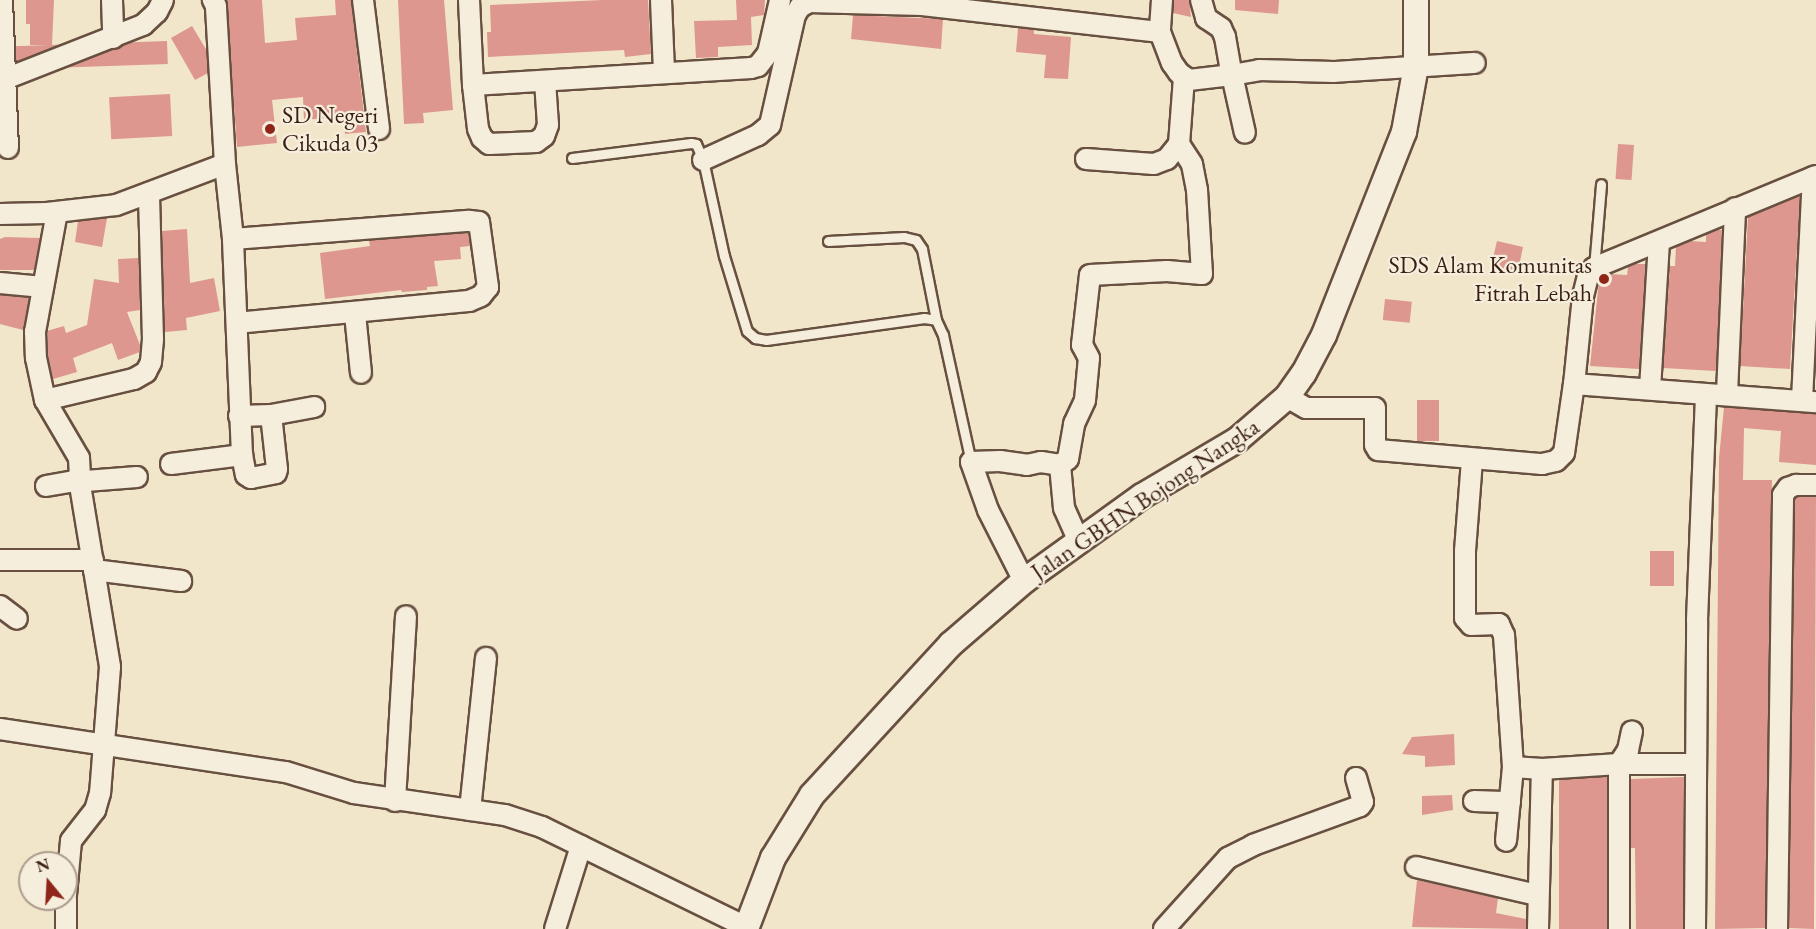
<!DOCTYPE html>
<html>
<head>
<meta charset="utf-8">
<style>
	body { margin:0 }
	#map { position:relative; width:1816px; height:929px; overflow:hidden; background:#f1e5ca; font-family:"EB Garamond",serif }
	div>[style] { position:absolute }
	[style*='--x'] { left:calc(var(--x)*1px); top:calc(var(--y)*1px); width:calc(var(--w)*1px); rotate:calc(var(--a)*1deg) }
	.building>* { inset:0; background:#dd978f; transform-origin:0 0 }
	.roads { filter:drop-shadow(2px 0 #685040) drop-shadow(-2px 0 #685040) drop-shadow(0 2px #685040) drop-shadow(0 -2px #685040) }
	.service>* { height:9px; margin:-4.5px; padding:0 4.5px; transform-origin:4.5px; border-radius:4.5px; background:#f6eedd }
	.minor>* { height:20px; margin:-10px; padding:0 10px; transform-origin:10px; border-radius:10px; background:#f6eedd }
	.tertiary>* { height:24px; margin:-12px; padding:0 12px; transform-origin:12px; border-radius:12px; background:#f6eedd }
	.dots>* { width:16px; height:16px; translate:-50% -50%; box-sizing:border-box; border:3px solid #f6eedd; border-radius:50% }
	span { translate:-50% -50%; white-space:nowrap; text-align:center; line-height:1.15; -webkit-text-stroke:4.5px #f6eedd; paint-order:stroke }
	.poi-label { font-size:24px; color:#3a1f12 }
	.left { translate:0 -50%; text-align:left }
	.right { translate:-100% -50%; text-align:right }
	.street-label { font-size:24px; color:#3a1f12 }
	.north { position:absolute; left:18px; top:851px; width:60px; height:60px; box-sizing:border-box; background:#f6eedd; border:2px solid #ab9b8c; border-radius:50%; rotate:342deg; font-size:16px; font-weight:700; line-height:24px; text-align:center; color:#3a1f12 }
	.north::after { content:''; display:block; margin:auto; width:21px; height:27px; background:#8f2418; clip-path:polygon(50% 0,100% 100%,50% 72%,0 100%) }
</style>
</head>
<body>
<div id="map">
	<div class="building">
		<div style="clip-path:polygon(26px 0,54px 0,52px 45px,30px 45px,30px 24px,26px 24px)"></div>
		<div style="clip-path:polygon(226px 0,262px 0,265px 43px,297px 40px,295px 18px,336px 15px,335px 0,351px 0,366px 132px,345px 134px,344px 116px,304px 120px,303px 97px,272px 100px,277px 143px,237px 147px)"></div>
		<div style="clip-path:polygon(398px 0,444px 0,453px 110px,423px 113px,424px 123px,404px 124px)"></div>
		<div style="clip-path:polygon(602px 0,648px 0,651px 54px,625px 57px,624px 50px,488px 57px,487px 32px,491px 32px,490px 5px)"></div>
		<div style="clip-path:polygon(736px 0,765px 0,764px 15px,751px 17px,752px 45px,718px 47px,718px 57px,696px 58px,694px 21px,737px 20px)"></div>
		<div style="clip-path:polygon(1174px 0,1189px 0,1191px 17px,1173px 13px)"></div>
		<div style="clip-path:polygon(1235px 0,1279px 0,1278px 14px,1235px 10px)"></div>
		<div style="clip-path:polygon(853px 15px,943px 19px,941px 49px,851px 39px)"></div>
		<div style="clip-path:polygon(192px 26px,207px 51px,208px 73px,195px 80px,171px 38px)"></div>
		<div style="clip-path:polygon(1018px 28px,1034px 30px,1034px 34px,1071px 37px,1068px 79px,1044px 78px,1046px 55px,1016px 52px)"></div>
		<div style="left:167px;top:41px;width:23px;height:154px;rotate:88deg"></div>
		<div style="left:170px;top:94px;width:42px;height:61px;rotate:87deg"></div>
		<div style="left:1618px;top:144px;width:16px;height:35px;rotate:4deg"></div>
		<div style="clip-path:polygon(1800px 196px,1790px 369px,1740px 366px,1748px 217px)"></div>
		<div style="clip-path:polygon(107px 218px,102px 247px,75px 242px,78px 221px)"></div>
		<div style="clip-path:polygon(187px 229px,190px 283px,214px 278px,220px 311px,186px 318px,187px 330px,165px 332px,162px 231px)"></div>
		<div style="clip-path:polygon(1717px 230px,1722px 230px,1716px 371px,1663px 368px,1670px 266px,1675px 266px,1676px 247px,1690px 241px,1706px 242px,1706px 234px)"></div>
		<div style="clip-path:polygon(468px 233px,470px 246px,460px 247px,461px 259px,434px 261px,438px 286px,427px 287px,427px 290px,402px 292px,401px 290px,325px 299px,320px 253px,370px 246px,369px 241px,373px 240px)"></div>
		<div style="clip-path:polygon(5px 237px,40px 238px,34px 270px,0 270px,0 239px)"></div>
		<div style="clip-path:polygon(1497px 241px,1523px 247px,1518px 271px,1498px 267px,1499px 259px,1493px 258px)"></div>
		<div style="clip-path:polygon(139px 258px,140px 310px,127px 312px,140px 345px,140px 352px,118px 360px,112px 343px,73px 358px,77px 372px,53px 379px,48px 357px,47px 331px,64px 326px,66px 333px,87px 325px,94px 279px,119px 283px,118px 259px)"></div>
		<div style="clip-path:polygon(1635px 264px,1646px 264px,1639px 369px,1590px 366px,1599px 281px,1610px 274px,1627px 275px,1628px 267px)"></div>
		<div style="clip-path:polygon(0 295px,29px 298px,23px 330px,0 324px)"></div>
		<div style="left:1385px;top:299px;width:27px;height:21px;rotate:6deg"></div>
		<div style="left:1417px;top:400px;width:22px;height:41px"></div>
		<div style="clip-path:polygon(1724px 407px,1816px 414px,1816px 465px,1779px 462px,1781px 431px,1744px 428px,1743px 480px,1772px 480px,1765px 928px,1715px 929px,1719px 458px)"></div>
		<div style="clip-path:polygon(1798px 497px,1816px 497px,1814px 929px,1789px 928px,1795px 499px)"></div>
		<div style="left:1650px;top:551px;width:24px;height:35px"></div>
		<div style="clip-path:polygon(1454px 734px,1455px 765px,1425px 767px,1425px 756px,1402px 754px,1412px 737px)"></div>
		<div style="left:1607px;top:777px;width:152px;height:48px;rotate:90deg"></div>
		<div style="clip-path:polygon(1684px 777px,1683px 929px,1636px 929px,1635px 848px,1631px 848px,1631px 779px)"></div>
		<div style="clip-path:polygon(1452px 795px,1453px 810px,1422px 815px,1422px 796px)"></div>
		<div style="clip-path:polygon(1417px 880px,1498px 898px,1496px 913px,1526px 919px,1526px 929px,1412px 927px)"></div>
	</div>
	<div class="roads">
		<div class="service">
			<div style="--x:572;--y:158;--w:120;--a:-7.2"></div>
			<div style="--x:691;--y:143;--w:5;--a:11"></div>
			<div style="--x:696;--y:144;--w:17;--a:66"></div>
			<div style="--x:703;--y:160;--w:98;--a:77.7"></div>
			<div style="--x:724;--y:256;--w:78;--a:73"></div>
			<div style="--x:747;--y:331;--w:11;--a:41"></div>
			<div style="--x:755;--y:338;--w:11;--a:10"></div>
			<div style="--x:766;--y:340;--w:160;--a:-7.9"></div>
			<div style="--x:924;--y:318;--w:12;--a:9"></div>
			<div style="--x:936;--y:320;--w:17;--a:65"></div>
			<div style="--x:943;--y:335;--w:130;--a:77.6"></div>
			<div style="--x:828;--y:241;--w:76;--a:-3"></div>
			<div style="--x:904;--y:237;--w:12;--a:14"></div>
			<div style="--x:916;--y:240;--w:11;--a:56"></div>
			<div style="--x:922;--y:249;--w:72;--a:78.8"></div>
			<div style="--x:1594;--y:268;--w:84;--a:-85.2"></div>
		</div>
		<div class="minor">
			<div style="--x:2;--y:0;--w:148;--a:87.7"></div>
			<div style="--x:112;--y:0;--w:38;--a:88"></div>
			<div style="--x:363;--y:0;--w:130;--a:82.9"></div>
			<div style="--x:469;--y:0;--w:85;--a:87.3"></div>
			<div style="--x:473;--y:85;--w:44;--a:83.5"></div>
			<div style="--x:478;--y:129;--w:10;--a:66"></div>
			<div style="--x:482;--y:138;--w:9;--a:41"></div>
			<div style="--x:489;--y:144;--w:47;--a:-2.4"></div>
			<div style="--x:536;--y:142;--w:10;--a:-37"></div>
			<div style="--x:544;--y:136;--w:12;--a:-70"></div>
			<div style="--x:548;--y:125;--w:44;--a:-93.9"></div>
			<div style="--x:661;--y:0;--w:73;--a:87.6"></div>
			<div style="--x:1162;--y:0;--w:32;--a:94"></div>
			<div style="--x:1160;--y:32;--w:33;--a:69"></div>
			<div style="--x:1172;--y:63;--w:12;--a:55"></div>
			<div style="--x:1179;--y:73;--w:12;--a:35"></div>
			<div style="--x:1189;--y:80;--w:43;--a:-6.6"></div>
			<div style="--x:1232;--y:75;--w:59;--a:77.4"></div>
			<div style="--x:1201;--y:0;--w:19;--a:74"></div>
			<div style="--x:1206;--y:18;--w:18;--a:34"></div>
			<div style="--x:1221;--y:28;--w:10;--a:66"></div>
			<div style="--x:1225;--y:37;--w:39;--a:80"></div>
			<div style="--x:1232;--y:75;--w:27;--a:-10"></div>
			<div style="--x:1259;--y:70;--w:75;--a:1.5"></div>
			<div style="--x:1334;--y:72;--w:141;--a:-3.7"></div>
			<div style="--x:0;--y:81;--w:154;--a:-21.4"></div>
			<div style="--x:143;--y:25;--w:19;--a:-43"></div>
			<div style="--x:157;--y:12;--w:13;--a:-63"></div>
			<div style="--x:473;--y:85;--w:279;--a:-3.5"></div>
			<div style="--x:751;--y:68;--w:7;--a:-16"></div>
			<div style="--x:758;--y:66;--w:16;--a:-52"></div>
			<div style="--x:768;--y:53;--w:54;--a:-77.2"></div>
			<div style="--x:1086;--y:159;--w:68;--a:4.2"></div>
			<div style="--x:1154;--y:164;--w:14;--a:-21"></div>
			<div style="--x:1167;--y:159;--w:19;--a:-51"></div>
			<div style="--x:703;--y:160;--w:60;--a:-24.4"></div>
			<div style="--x:758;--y:135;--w:16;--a:-40"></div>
			<div style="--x:770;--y:125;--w:113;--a:-77.2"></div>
			<div style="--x:795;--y:15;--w:9;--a:-58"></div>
			<div style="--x:800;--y:7;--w:10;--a:-29"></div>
			<div style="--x:809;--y:2;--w:113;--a:1.5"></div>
			<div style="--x:922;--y:5;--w:240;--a:6.5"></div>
			<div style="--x:1816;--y:176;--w:240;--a:157.5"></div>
			<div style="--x:1594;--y:268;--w:10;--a:127"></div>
			<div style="--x:1588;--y:276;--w:21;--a:104"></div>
			<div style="--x:1583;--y:296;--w:88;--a:95.8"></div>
			<div style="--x:1574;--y:384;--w:243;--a:4.3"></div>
			<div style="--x:57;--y:212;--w:122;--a:100.4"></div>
			<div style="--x:35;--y:332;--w:26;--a:88"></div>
			<div style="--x:36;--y:358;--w:43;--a:77.9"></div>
			<div style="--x:45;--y:400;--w:67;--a:59.6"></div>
			<div style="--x:79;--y:458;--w:21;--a:87"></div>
			<div style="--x:80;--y:479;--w:4;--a:146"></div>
			<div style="--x:0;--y:214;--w:47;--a:-1.2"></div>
			<div style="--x:47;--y:213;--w:69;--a:-6.6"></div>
			<div style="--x:116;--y:205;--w:116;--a:-20.6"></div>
			<div style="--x:233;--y:239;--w:237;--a:-4.4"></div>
			<div style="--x:469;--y:221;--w:10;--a:6"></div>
			<div style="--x:479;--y:222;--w:66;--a:82.1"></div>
			<div style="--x:488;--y:287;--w:11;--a:128"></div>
			<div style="--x:481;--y:296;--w:13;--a:157"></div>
			<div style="--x:469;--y:301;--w:232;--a:174.6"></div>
			<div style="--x:0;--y:283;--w:43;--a:5.3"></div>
			<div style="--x:355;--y:314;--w:59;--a:84.2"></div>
			<div style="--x:1650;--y:389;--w:147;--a:-86.5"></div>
			<div style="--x:1727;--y:394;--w:186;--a:-87.5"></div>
			<div style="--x:1287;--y:397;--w:22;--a:30"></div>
			<div style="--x:1306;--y:408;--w:69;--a:0"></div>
			<div style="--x:1375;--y:408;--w:37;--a:90"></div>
			<div style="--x:1375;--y:445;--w:6;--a:59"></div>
			<div style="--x:1378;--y:450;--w:165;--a:4.9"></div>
			<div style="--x:1542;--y:464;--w:14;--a:-12"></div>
			<div style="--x:1556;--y:461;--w:11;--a:-45"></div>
			<div style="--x:1564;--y:453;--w:70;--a:-81.8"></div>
			<div style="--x:45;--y:400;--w:91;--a:-13.3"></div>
			<div style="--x:134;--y:379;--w:14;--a:-30"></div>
			<div style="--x:146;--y:372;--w:11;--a:-63"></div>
			<div style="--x:151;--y:362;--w:23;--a:-85"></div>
			<div style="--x:153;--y:339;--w:146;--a:-91.6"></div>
			<div style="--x:1802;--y:400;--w:223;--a:-87.2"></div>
			<div style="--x:239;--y:416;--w:32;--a:-2"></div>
			<div style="--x:271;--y:415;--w:44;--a:-10.5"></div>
			<div style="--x:242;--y:455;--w:20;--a:79"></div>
			<div style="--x:246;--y:475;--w:6;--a:31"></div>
			<div style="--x:251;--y:478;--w:25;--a:-11"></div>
			<div style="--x:276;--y:473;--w:4;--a:-76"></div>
			<div style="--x:277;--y:469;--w:54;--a:-96.3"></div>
			<div style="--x:1472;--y:460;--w:91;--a:94.4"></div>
			<div style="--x:1465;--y:551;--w:67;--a:90"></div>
			<div style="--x:1465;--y:618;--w:9;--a:49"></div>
			<div style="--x:1471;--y:625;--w:28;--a:-2"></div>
			<div style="--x:1499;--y:624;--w:12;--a:66"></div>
			<div style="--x:1504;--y:635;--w:132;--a:86.1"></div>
			<div style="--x:1513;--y:767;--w:74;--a:95.4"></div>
			<div style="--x:171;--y:464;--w:72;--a:-7.2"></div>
			<div style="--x:242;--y:455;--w:216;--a:-92.4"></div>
			<div style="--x:233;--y:239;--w:75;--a:-96.1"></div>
			<div style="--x:225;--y:164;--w:158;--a:-93.3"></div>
			<div style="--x:216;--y:6;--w:7;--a:-117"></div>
			<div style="--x:1060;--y:465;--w:43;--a:84.7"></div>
			<div style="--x:1064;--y:508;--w:37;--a:66"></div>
			<div style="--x:80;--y:479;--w:6;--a:18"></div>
			<div style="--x:86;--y:481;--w:51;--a:-4.5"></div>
			<div style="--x:46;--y:486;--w:27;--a:-10"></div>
			<div style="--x:73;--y:481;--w:8;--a:30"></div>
			<div style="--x:80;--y:485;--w:184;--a:80.6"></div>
			<div style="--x:110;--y:667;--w:126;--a:94.5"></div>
			<div style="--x:100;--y:793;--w:18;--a:106"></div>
			<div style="--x:95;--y:810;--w:39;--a:128"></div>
			<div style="--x:71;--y:841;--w:54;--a:95.3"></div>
			<div style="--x:0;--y:560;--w:93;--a:0"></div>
			<div style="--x:94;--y:570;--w:88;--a:7.2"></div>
			<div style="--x:1024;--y:581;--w:80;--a:-116.9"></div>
			<div style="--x:988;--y:510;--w:51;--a:-109.5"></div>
			<div style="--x:971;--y:462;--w:29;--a:-2"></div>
			<div style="--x:1000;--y:461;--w:27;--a:8"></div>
			<div style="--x:1027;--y:465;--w:14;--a:-12"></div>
			<div style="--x:1041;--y:462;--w:19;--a:9"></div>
			<div style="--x:1060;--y:465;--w:10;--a:-37"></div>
			<div style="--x:1068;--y:459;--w:36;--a:-80"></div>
			<div style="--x:1074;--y:424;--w:26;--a:-65"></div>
			<div style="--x:1085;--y:400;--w:42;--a:-84.6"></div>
			<div style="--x:1089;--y:358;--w:15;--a:-118"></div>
			<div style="--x:1082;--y:345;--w:70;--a:-83.5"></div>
			<div style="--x:1090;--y:275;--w:77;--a:-3"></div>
			<div style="--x:1167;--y:271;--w:35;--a:5"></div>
			<div style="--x:1202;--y:274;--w:84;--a:-93.4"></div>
			<div style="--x:1197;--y:190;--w:26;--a:-101"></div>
			<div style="--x:1192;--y:164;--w:24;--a:-123"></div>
			<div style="--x:1179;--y:144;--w:66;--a:-85.7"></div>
			<div style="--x:0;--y:606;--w:21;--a:37"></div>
			<div style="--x:0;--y:729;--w:289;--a:8.6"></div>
			<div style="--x:286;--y:772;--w:71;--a:17.2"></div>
			<div style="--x:354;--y:793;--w:153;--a:8.3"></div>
			<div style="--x:505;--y:815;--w:39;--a:18"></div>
			<div style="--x:542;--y:827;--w:227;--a:26.1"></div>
			<div style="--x:1513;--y:767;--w:29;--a:4"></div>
			<div style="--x:1542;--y:769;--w:77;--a:-3.7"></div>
			<div style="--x:1619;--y:764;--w:77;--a:0"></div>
			<div style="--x:395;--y:801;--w:185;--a:-86.6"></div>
			<div style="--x:1474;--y:801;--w:36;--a:2"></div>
			<div style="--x:470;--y:810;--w:153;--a:-84"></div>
			<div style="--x:1416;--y:867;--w:124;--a:13"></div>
			<div style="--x:66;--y:929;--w:30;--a:-90"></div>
			<div style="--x:555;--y:929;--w:87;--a:-72.6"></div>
			<div style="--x:1164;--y:929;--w:96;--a:-48"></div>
			<div style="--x:1228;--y:858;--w:28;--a:-27"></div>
			<div style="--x:1253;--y:845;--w:114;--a:-20"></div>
			<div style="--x:1360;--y:806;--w:5;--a:-53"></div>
			<div style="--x:1363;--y:802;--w:25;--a:-106"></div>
			<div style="--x:1538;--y:929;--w:160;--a:-88.6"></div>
			<div style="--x:1619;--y:929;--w:165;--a:-90"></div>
			<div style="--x:1619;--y:764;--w:17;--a:-57"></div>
			<div style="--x:1628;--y:750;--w:19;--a:-78"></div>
			<div style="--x:1695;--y:929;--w:309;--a:-89.6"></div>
			<div style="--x:1697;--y:620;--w:225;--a:-87.7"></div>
			<div style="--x:1777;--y:929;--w:434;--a:-89.2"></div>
			<div style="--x:1783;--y:495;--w:9;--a:-54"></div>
			<div style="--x:1788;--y:488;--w:9;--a:-21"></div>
			<div style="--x:1796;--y:485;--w:20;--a:0"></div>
		</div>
		<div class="tertiary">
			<div style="--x:746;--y:929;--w:76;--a:-69.2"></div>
			<div style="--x:773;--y:858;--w:74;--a:-58.2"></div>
			<div style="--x:812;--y:795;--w:205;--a:-47.4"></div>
			<div style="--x:951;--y:644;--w:96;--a:-40.8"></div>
			<div style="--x:1024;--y:581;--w:145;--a:-35.8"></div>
			<div style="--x:1142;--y:496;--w:110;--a:-30.5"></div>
			<div style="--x:1237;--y:440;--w:66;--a:-40.7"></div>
			<div style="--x:1287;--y:397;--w:29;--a:-55"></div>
			<div style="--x:1304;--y:373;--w:43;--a:-62.2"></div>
			<div style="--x:1324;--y:335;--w:218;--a:-68.5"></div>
			<div style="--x:1404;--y:132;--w:67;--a:-79.7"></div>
			<div style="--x:1416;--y:66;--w:66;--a:-90"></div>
		</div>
	</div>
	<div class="dots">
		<div style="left:270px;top:129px;background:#8f2418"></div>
		<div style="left:1604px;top:279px;background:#8f2418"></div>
	</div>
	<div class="poi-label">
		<span class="left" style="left:282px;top:129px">SD Negeri<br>Cikuda 03</span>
		<span class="right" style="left:1592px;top:279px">SDS Alam Komunitas<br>Fitrah Lebah</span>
	</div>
	<div class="street-label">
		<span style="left:1145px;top:499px;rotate:-34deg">Jalan GBHN Bojong Nangka</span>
	</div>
	<div class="north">N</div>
</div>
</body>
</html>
